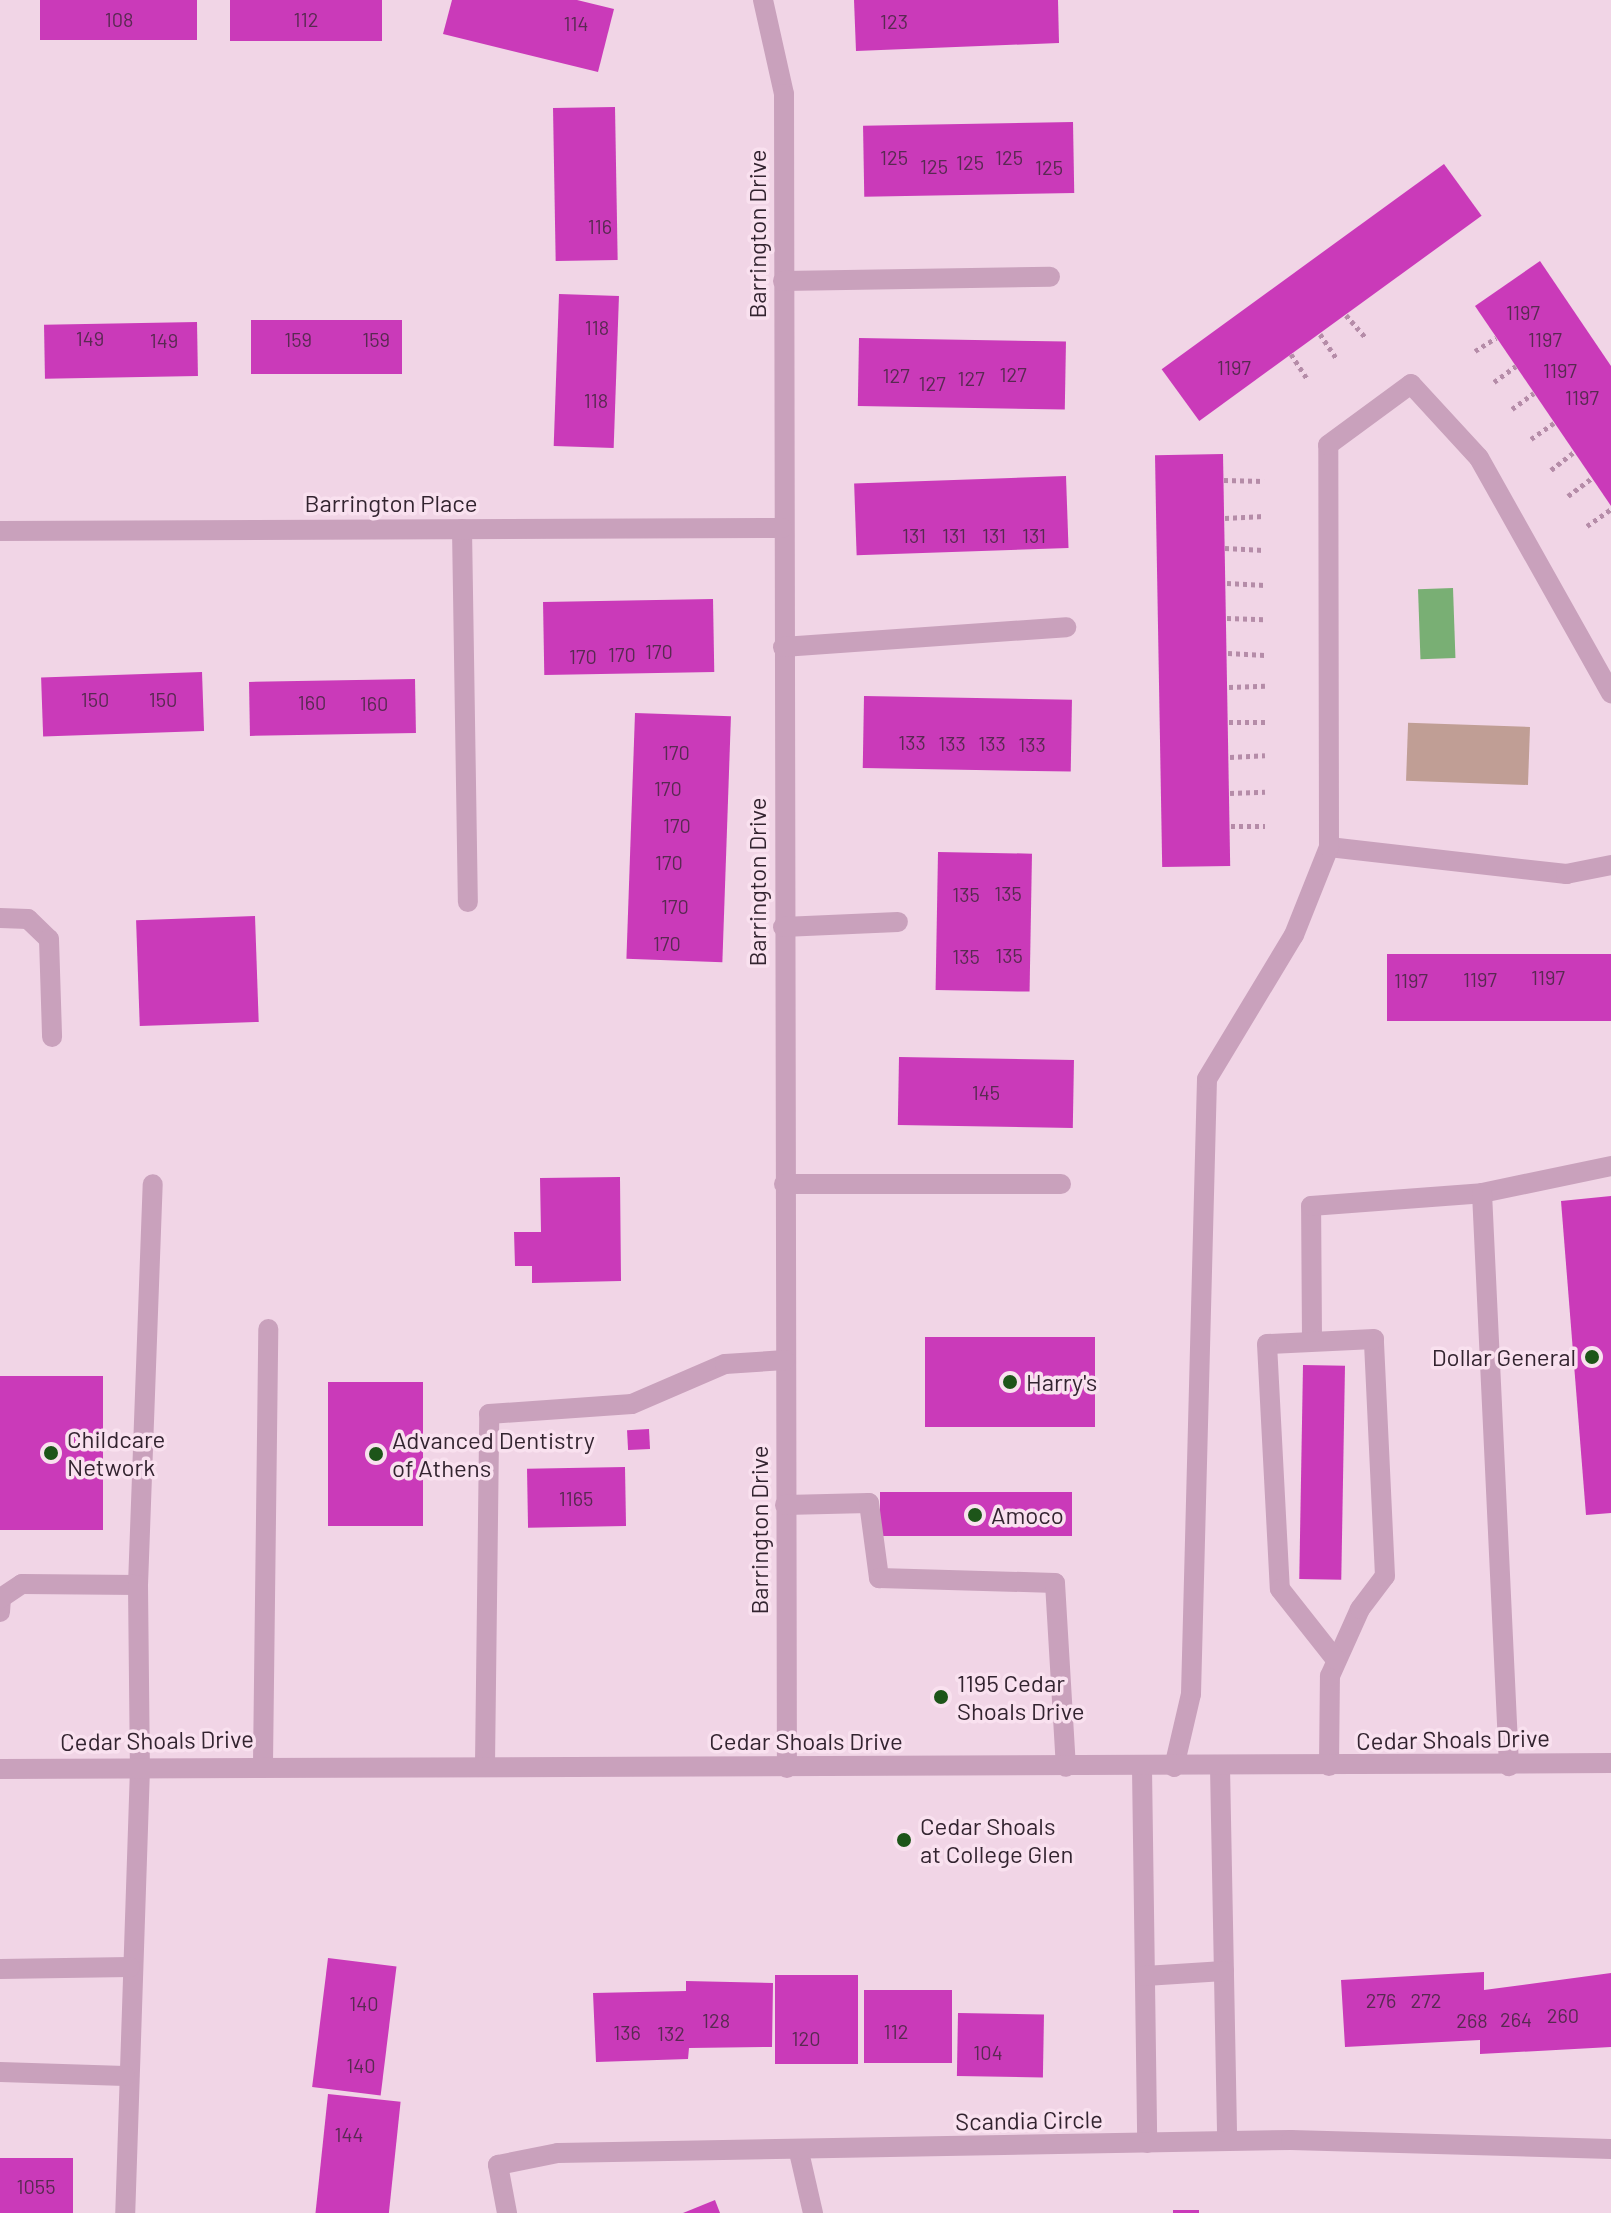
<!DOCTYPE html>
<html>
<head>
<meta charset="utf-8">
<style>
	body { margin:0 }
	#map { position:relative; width:1611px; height:2213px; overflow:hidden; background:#f1d5e6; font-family:Barlow,sans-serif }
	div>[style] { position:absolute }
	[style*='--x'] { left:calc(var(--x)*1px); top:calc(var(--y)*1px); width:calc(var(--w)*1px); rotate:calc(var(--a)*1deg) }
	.green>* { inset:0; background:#c09e95; transform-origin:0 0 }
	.water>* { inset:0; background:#79af74; transform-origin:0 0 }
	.building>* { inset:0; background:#ca3ab9; transform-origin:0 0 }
	.path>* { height:5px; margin-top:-2.5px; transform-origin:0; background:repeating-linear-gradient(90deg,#b58ca8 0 4px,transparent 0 8px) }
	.minor>* { height:20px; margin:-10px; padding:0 10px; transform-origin:10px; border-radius:10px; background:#c9a1bc }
	.dots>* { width:22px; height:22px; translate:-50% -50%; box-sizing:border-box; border:4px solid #f9e1ef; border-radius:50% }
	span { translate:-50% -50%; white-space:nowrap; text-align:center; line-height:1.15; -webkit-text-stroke:7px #f9e1ef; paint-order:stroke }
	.number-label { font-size:20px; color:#592a52 }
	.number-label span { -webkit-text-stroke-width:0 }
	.street-label { font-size:24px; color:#332430 }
	.poi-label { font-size:24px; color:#332430 }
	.right { translate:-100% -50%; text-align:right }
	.left { translate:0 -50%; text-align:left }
</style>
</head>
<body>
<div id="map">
	<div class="green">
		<div style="left:1530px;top:727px;width:58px;height:122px;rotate:92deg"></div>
	</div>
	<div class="water">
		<div style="left:1453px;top:588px;width:70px;height:35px;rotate:88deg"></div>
	</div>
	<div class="building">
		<div style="left:40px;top:0;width:157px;height:40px"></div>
		<div style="left:230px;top:0;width:152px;height:41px"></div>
		<div style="clip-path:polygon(452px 0,577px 0,614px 9px,598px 72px,443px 34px)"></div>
		<div style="clip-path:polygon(854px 0,1058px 0,1059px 43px,856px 51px)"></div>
		<div style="left:615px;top:107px;width:153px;height:62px;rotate:89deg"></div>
		<div style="left:1073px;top:122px;width:71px;height:210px;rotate:89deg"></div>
		<div style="left:1444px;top:164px;width:64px;height:349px;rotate:54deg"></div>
		<div style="clip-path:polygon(1540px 261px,1611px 366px,1611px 506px,1475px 306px)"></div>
		<div style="left:559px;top:294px;width:60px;height:152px;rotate:2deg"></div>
		<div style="left:251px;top:320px;width:151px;height:54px"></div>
		<div style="left:197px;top:322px;width:54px;height:153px;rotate:89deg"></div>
		<div style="left:859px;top:338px;width:207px;height:68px;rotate:1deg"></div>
		<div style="left:1223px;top:454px;width:412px;height:68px;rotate:89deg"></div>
		<div style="left:1066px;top:476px;width:72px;height:212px;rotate:88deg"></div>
		<div style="left:713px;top:599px;width:73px;height:170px;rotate:89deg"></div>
		<div style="left:202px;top:672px;width:59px;height:161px;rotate:88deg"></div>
		<div style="left:415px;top:679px;width:54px;height:166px;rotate:89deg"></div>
		<div style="left:864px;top:696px;width:208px;height:72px;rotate:1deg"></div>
		<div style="left:635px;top:713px;width:96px;height:246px;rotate:2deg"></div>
		<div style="left:938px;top:852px;width:94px;height:138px;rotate:1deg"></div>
		<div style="left:255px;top:916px;width:106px;height:119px;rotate:88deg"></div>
		<div style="left:1611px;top:954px;width:67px;height:224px;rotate:90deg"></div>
		<div style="left:899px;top:1057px;width:175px;height:68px;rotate:1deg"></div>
		<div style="clip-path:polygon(620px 1177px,621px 1281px,532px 1283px,532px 1266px,515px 1266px,514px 1232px,541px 1232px,540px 1178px)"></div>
		<div style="clip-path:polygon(1611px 1196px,1611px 1513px,1586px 1515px,1561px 1201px)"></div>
		<div style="left:925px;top:1337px;width:170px;height:90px"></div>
		<div style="left:1303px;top:1365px;width:42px;height:214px;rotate:1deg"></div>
		<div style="left:0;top:1376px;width:103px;height:154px"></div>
		<div style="left:423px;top:1382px;width:144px;height:95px;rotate:90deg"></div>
		<div style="left:649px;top:1429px;width:20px;height:22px;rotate:87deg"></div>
		<div style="left:625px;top:1467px;width:59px;height:98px;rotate:89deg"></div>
		<div style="left:1072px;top:1492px;width:44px;height:192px;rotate:90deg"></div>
		<div style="left:328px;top:1958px;width:69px;height:130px;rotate:7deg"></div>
		<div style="clip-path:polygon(1484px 1972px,1484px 1990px,1611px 1973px,1611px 2047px,1480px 2054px,1480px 2040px,1345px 2047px,1341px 1980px)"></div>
		<div style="left:775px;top:1975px;width:83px;height:89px"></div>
		<div style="clip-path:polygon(686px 1981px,773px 1983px,772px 2047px,689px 2048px,688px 2059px,596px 2062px,593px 1993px,686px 1991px)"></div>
		<div style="left:864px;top:1990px;width:88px;height:73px"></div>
		<div style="left:958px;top:2013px;width:86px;height:63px;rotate:1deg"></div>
		<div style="left:328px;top:2094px;width:73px;height:120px;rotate:6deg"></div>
		<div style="left:73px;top:2158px;width:55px;height:73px;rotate:90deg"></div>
		<div style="clip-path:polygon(715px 2200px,720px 2213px,683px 2213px)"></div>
		<div style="left:1173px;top:2210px;width:26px;height:3px"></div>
	</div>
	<div class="path">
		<div style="--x:1346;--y:315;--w:29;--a:49"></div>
		<div style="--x:1320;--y:334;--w:29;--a:56"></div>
		<div style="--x:1475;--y:351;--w:25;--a:-32"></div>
		<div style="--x:1291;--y:354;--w:30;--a:57"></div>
		<div style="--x:1494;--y:382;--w:27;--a:-36"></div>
		<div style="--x:1512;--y:409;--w:27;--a:-36"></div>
		<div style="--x:1531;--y:439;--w:28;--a:-35"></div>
		<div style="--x:1551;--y:470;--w:29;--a:-38"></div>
		<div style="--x:1224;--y:480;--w:40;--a:1.4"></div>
		<div style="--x:1568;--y:496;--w:30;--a:-37"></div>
		<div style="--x:1225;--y:518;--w:39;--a:-3"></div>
		<div style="--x:1587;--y:526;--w:29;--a:-35"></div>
		<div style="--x:1225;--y:548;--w:39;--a:3"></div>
		<div style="--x:1227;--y:583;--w:38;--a:3"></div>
		<div style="--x:1227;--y:618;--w:37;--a:2"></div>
		<div style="--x:1228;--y:653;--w:37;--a:3"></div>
		<div style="--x:1229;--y:687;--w:36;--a:-2"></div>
		<div style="--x:1229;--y:722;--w:36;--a:0"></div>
		<div style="--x:1230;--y:757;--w:35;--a:-3"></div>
		<div style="--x:1230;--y:793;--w:35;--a:-2"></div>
		<div style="--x:1231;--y:826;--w:34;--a:0"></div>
	</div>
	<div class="minor">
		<div style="--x:763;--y:0;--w:96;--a:77.4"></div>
		<div style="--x:784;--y:94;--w:1674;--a:89.9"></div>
		<div style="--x:783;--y:281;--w:267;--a:-0.9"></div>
		<div style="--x:462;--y:529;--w:373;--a:89.1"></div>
		<div style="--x:0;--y:531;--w:782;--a:-0.22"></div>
		<div style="--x:783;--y:647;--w:284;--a:-4"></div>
		<div style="--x:1329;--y:847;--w:239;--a:6.5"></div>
		<div style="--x:1566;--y:874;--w:46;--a:-11.3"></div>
		<div style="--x:0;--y:918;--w:28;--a:2"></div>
		<div style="--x:28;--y:919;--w:29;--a:44"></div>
		<div style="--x:49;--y:939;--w:98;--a:88.2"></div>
		<div style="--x:783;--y:927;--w:115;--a:-2.5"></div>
		<div style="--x:784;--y:1184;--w:277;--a:0"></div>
		<div style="--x:1482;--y:1193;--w:132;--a:-11.8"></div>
		<div style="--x:1312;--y:1338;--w:132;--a:-90.4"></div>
		<div style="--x:1311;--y:1206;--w:171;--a:-4.3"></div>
		<div style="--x:1482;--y:1193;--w:574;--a:87.3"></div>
		<div style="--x:785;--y:1505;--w:84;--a:-1.4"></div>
		<div style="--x:869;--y:1503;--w:76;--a:82.4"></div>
		<div style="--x:879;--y:1578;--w:176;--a:1.6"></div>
		<div style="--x:1055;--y:1583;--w:184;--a:86.6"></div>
		<div style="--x:138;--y:1585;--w:401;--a:-87.9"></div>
		<div style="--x:0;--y:1612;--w:14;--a:-86"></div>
		<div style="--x:1;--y:1598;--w:25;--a:-34"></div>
		<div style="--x:22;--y:1584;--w:116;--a:0.5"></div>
		<div style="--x:138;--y:1585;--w:183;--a:89.4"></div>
		<div style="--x:140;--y:1768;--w:445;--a:91.9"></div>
		<div style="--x:263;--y:1763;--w:434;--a:-89.3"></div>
		<div style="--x:485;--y:1765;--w:351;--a:-89.3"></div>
		<div style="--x:489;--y:1414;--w:143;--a:-4"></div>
		<div style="--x:632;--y:1404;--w:101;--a:-23.3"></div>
		<div style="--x:725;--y:1364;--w:60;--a:-3.8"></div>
		<div style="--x:1329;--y:1766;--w:90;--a:-89.4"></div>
		<div style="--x:1330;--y:1676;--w:73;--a:-65.9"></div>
		<div style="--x:1360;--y:1609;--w:41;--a:-52.9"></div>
		<div style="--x:1385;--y:1576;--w:237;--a:-92.7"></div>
		<div style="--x:1374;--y:1339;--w:107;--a:177.3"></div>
		<div style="--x:1267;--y:1344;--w:245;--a:87"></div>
		<div style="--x:1280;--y:1589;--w:90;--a:51.7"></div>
		<div style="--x:1174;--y:1767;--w:75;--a:-76.9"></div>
		<div style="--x:1191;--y:1694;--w:615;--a:-88.51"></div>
		<div style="--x:1207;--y:1079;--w:168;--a:-58.9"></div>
		<div style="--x:1294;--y:935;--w:95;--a:-68.3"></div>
		<div style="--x:1329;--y:847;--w:402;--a:-90.1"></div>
		<div style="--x:1328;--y:445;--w:103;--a:-36.3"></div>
		<div style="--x:1411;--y:384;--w:100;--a:47.4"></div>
		<div style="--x:1479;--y:458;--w:270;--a:60.7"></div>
		<div style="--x:1220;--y:1767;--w:374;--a:88.9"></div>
		<div style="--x:1142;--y:1768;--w:375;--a:89.2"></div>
		<div style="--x:0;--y:1769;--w:1611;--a:-0.21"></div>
		<div style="--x:0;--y:1969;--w:130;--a:-0.9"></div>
		<div style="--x:1145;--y:1976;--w:79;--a:-3.6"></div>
		<div style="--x:0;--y:2072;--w:125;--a:1.8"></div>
		<div style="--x:799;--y:2152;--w:63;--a:77.1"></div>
		<div style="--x:507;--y:2213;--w:49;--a:-100.6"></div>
		<div style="--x:498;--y:2165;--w:61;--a:-11.3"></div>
		<div style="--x:558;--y:2153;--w:733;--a:-1.02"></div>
		<div style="--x:1291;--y:2140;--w:320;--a:1.6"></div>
	</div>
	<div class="dots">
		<div style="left:1592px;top:1357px;background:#1d5519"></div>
		<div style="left:1010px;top:1382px;background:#1d5519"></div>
		<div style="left:51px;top:1453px;background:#1d5519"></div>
		<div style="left:376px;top:1454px;background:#1d5519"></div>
		<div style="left:975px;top:1515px;background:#1d5519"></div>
		<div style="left:941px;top:1697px;background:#1d5519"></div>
		<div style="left:904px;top:1840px;background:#1d5519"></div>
	</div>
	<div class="number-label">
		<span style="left:119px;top:19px">108</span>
		<span style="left:306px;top:19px">112</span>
		<span style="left:894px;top:21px">123</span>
		<span style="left:576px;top:23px">114</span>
		<span style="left:894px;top:157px">125</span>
		<span style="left:1009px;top:157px">125</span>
		<span style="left:970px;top:162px">125</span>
		<span style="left:934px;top:166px">125</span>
		<span style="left:1049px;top:167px">125</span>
		<span style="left:600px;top:226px">116</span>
		<span style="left:1523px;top:312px">1197</span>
		<span style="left:597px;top:327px">118</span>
		<span style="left:90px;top:338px">149</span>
		<span style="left:298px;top:339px">159</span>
		<span style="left:376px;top:339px">159</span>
		<span style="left:1545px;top:339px">1197</span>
		<span style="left:164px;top:340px">149</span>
		<span style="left:1234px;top:367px">1197</span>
		<span style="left:1560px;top:370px">1197</span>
		<span style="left:1013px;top:374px">127</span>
		<span style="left:896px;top:375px">127</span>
		<span style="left:971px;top:378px">127</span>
		<span style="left:932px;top:383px">127</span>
		<span style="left:1582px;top:397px">1197</span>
		<span style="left:596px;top:400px">118</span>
		<span style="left:914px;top:535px">131</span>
		<span style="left:954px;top:535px">131</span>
		<span style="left:994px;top:535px">131</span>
		<span style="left:1034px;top:535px">131</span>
		<span style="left:659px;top:651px">170</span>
		<span style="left:622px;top:654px">170</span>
		<span style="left:583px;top:656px">170</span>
		<span style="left:95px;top:699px">150</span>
		<span style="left:163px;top:699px">150</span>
		<span style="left:312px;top:702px">160</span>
		<span style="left:374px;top:703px">160</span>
		<span style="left:912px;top:742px">133</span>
		<span style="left:952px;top:743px">133</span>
		<span style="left:992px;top:743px">133</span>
		<span style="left:1032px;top:744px">133</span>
		<span style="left:676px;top:752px">170</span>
		<span style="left:668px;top:788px">170</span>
		<span style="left:677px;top:825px">170</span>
		<span style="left:669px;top:862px">170</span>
		<span style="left:1008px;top:893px">135</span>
		<span style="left:966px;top:894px">135</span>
		<span style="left:675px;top:906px">170</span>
		<span style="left:667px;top:943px">170</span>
		<span style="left:1009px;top:955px">135</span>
		<span style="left:966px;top:956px">135</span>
		<span style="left:1548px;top:977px">1197</span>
		<span style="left:1480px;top:979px">1197</span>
		<span style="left:1411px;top:980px">1197</span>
		<span style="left:986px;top:1092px">145</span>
		<span style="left:576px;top:1498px">1165</span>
		<span style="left:1381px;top:2000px">276</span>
		<span style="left:1426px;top:2000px">272</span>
		<span style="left:364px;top:2003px">140</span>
		<span style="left:1563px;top:2015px">260</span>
		<span style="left:1516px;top:2019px">264</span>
		<span style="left:716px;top:2020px">128</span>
		<span style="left:1472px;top:2020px">268</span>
		<span style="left:896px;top:2031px">112</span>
		<span style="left:627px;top:2032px">136</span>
		<span style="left:671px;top:2033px">132</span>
		<span style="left:806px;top:2038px">120</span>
		<span style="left:988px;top:2052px">104</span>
		<span style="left:361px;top:2065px">140</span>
		<span style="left:349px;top:2134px">144</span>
		<span style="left:36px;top:2186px">1055</span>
	</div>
	<div class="street-label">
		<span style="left:757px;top:234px;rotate:-90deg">Barrington Drive</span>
		<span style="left:391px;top:503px">Barrington Place</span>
		<span style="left:757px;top:882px;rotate:-90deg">Barrington Drive</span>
		<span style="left:759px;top:1530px;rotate:-90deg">Barrington Drive</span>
		<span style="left:1453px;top:1739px;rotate:-1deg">Cedar Shoals Drive</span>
		<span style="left:157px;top:1740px;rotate:-1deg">Cedar Shoals Drive</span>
		<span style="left:806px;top:1741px">Cedar Shoals Drive</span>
		<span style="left:1029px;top:2120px;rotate:-1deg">Scandia Circle</span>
	</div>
	<div class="poi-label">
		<span class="right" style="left:1576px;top:1357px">Dollar General</span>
		<span class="left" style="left:1026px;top:1382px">Harry's</span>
		<span class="left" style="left:67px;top:1453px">Childcare<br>Network</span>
		<span class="left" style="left:392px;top:1454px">Advanced Dentistry<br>of Athens</span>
		<span class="left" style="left:991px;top:1515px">Amoco</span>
		<span class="left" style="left:957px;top:1697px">1195 Cedar<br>Shoals Drive</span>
		<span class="left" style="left:920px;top:1840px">Cedar Shoals<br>at College Glen</span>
	</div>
</div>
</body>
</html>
